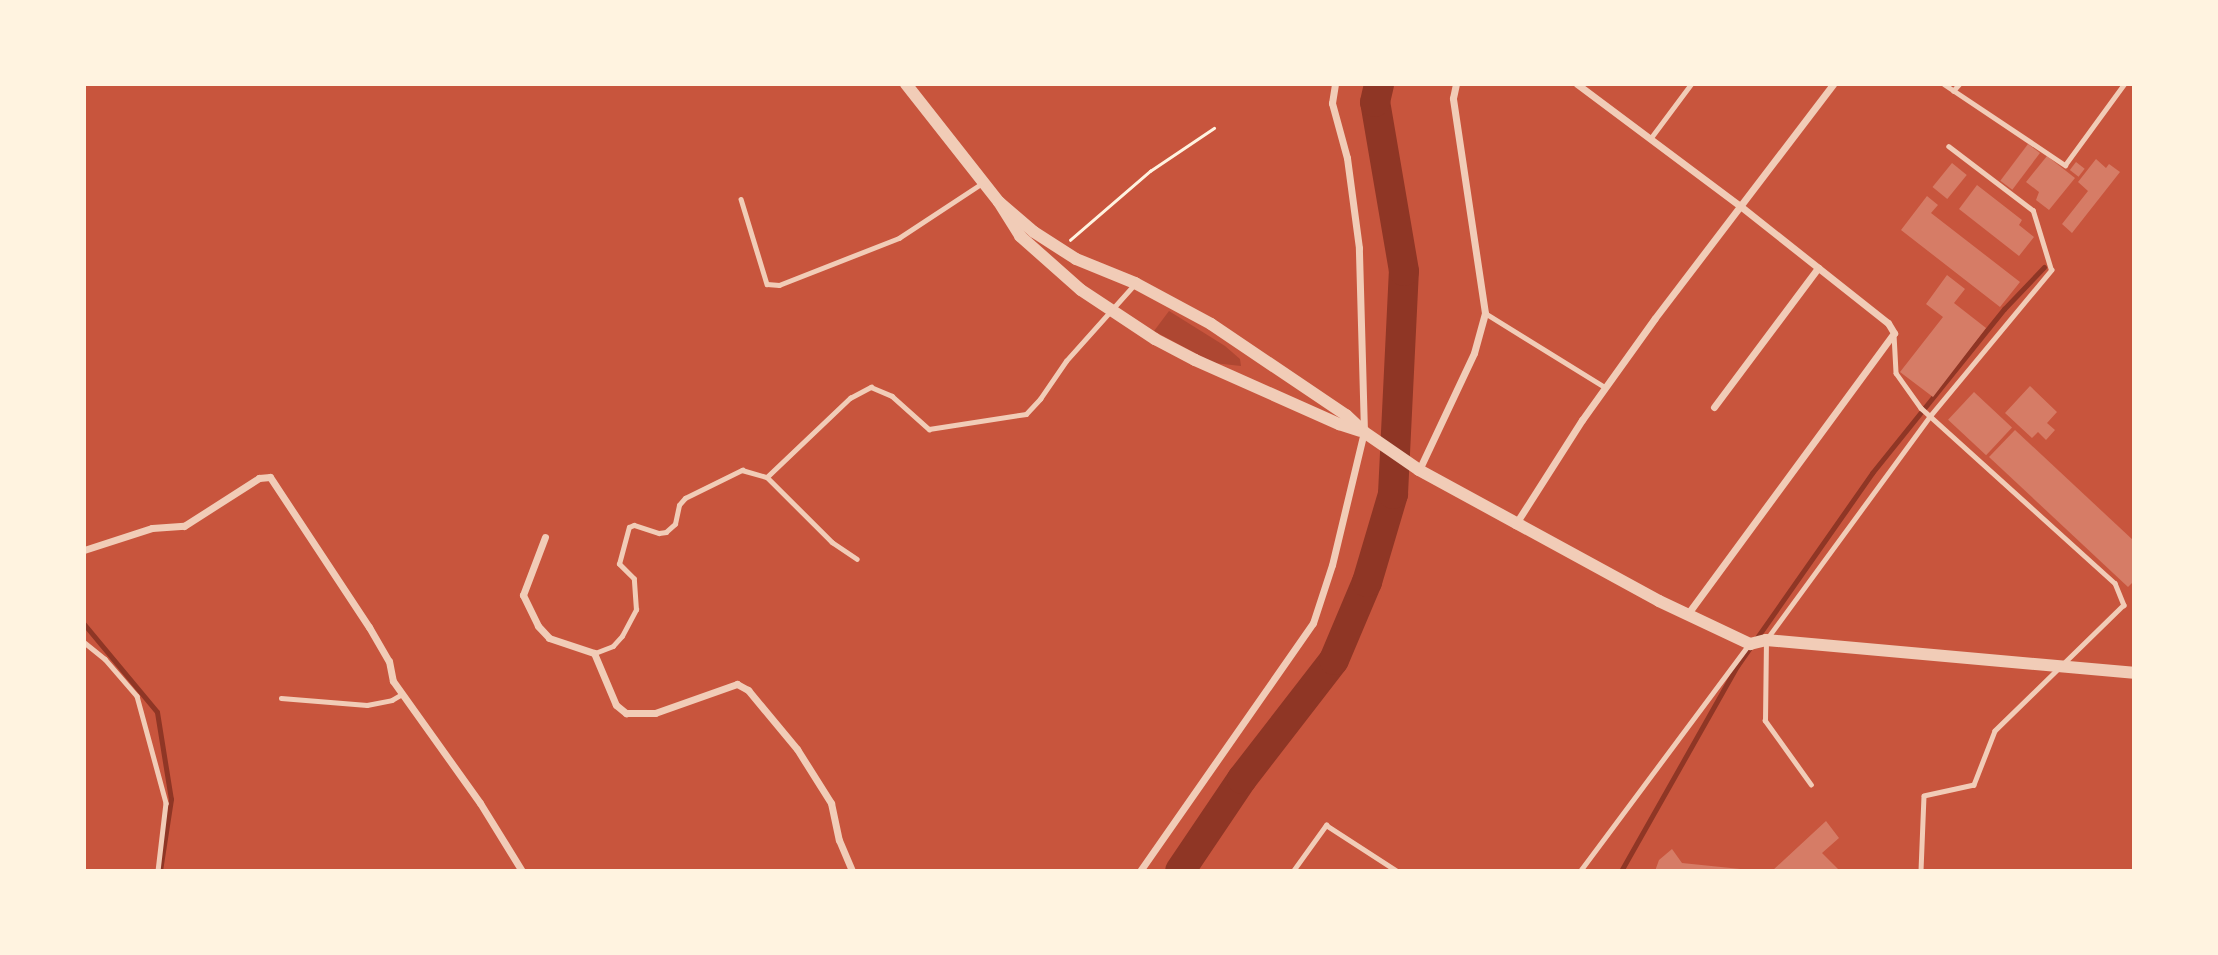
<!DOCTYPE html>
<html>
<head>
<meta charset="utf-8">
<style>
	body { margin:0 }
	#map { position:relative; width:2218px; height:955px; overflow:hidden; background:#c8553d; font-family:"Archivo Narrow",sans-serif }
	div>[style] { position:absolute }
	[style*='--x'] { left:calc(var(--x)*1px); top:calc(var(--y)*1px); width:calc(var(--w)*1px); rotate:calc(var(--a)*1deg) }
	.green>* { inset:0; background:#ae4732 }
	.stream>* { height:5px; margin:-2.5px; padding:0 2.5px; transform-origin:2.5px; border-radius:2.5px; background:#8f3625 }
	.river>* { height:30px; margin:-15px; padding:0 15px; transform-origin:15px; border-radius:15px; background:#8f3625 }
	.building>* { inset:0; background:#d67c66; transform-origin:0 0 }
	.path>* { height:2.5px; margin:-1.25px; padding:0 1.25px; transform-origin:1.25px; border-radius:1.25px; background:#fff3e0 }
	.service>* { height:4.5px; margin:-2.25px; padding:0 2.25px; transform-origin:2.25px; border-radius:2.25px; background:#f1ccb7 }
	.minor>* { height:7px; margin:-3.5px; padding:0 3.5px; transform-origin:3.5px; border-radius:3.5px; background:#f1ccb7 }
	.tertiary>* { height:12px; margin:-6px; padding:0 6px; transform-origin:6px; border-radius:6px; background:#f1ccb7 }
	span { translate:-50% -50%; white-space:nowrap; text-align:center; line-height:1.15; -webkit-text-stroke:7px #fff3e0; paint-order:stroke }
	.frame { position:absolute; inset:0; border:86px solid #fff3e0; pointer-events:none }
</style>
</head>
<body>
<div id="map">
	<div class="green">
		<div style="clip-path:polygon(1169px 311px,1225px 346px,1240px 359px,1241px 366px,1214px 363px,1154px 331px)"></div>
	</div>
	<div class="stream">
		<div style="--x:84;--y:624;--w:114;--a:50.3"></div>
		<div style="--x:157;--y:712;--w:88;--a:80.9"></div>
		<div style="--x:171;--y:799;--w:73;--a:98.7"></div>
		<div style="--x:1621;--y:871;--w:236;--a:-60.5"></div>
		<div style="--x:1737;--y:666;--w:236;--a:-55"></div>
		<div style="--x:1872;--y:473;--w:211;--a:-51.2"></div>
		<div style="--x:2004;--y:309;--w:58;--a:-46.4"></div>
	</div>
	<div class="river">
		<div style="--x:1180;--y:871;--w:111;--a:-56"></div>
		<div style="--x:1242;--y:779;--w:150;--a:-52.3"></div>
		<div style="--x:1334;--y:660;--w:85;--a:-67.1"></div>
		<div style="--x:1367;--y:582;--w:92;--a:-73.5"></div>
		<div style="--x:1393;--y:494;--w:223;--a:-87.2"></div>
		<div style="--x:1404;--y:271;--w:171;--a:-99.7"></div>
		<div style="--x:1375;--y:102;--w:18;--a:-77"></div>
	</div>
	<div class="building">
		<div style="left:2028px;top:144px;width:15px;height:46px;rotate:37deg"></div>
		<div style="clip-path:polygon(2047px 156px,2075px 178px,2049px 210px,2036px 200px,2039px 192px,2026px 182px)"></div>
		<div style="clip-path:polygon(2096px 159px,2106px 168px,2109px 164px,2120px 172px,2072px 233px,2062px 224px,2088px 191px,2078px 182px)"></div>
		<div style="left:2076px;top:162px;width:11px;height:10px;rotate:38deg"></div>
		<div style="left:1952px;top:163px;width:19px;height:31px;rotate:39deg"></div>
		<div style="clip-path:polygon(1977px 185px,2022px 220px,2019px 225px,2034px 237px,2019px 256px,1959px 209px)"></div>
		<div style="clip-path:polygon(1927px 196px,1938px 205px,1931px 213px,2020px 282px,2000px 307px,1901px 230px)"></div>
		<div style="clip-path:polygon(1947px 275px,1965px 289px,1954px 303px,1986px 328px,1933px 397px,1900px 372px,1943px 317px,1926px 304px)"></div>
		<div style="clip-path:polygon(2030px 386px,2057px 412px,2047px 423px,2055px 430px,2046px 440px,2038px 432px,2032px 438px,2005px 413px)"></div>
		<div style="left:1974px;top:392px;width:52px;height:38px;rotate:43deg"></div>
		<div style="clip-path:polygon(2015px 430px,2134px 541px,2134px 581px,2128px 587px,1989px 457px)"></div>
		<div style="clip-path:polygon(1826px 821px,1839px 838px,1822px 853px,1840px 871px,1772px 871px)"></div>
		<div style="clip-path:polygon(1672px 849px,1682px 863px,1760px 871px,1655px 871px,1659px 860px)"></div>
	</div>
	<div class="path">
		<div style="--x:1070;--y:240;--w:106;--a:-40.8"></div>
		<div style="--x:1150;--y:171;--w:77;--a:-33.9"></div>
	</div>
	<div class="service">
		<div style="--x:1944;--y:84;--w:146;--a:33.8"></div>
		<div style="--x:2065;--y:165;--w:100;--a:-53.9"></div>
		<div style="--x:1953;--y:91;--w:9;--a:-49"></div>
		<div style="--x:1650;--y:139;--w:69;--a:-53.3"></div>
		<div style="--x:741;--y:199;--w:89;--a:73"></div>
		<div style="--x:767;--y:284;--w:12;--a:5"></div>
		<div style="--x:779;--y:285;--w:129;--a:-21.4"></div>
		<div style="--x:899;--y:238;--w:98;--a:-33.4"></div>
		<div style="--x:1485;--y:313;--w:141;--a:31.7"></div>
		<div style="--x:1894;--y:334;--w:39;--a:87"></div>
		<div style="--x:1896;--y:373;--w:43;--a:54.5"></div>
		<div style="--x:1921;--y:408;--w:261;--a:42.1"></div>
		<div style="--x:2115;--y:583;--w:24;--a:68"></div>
		<div style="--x:2124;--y:605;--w:180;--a:135.7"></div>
		<div style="--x:1995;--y:731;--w:58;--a:111.3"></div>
		<div style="--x:1974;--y:785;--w:51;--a:167.6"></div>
		<div style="--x:1924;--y:796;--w:75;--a:92.3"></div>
		<div style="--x:767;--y:477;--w:115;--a:-43.6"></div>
		<div style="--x:850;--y:398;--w:24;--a:-28"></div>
		<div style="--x:871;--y:387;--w:23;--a:23"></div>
		<div style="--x:892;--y:396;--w:50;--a:41.7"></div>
		<div style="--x:929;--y:429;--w:98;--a:-8.8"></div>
		<div style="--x:1026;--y:414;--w:21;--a:-47"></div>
		<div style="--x:1040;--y:399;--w:46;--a:-55.6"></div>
		<div style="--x:1066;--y:361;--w:101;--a:-48.2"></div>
		<div style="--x:84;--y:642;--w:27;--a:39"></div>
		<div style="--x:105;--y:659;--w:49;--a:49.1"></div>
		<div style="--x:137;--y:696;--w:111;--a:74.8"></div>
		<div style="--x:166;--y:803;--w:68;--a:96.7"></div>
		<div style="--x:595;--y:653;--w:19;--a:-21"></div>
		<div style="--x:613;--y:646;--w:13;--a:-48"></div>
		<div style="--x:622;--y:636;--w:30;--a:-62"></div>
		<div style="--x:636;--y:610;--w:31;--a:-94"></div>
		<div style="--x:634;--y:579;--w:21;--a:-135"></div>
		<div style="--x:619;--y:564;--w:38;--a:-75"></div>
		<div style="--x:629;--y:527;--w:5;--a:-22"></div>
		<div style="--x:634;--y:525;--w:26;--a:18"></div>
		<div style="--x:659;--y:533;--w:7;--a:-8"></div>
		<div style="--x:666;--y:532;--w:12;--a:-42"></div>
		<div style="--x:675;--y:524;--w:19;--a:-78"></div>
		<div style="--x:679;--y:505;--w:9;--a:-49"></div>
		<div style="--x:685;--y:498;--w:64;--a:-26.2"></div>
		<div style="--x:742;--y:470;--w:26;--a:16"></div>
		<div style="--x:767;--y:477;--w:92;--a:45"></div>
		<div style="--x:832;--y:542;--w:30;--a:34"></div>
		<div style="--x:281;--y:698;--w:86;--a:4.7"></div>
		<div style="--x:367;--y:705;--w:25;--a:-11"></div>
		<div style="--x:392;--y:700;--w:12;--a:-31"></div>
		<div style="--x:1811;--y:785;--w:79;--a:-125.7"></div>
		<div style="--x:1765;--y:721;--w:81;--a:-89.3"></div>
		<div style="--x:1766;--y:640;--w:278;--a:-53.8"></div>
		<div style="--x:1930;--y:416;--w:190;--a:-50.3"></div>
		<div style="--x:2051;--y:270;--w:62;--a:-107"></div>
		<div style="--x:2033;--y:211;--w:106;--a:-142.7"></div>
		<div style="--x:1293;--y:871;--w:57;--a:-54.3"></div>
		<div style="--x:1326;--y:825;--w:85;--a:32.9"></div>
		<div style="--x:1580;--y:871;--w:283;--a:-53.3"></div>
	</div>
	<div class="minor">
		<div style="--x:1577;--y:84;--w:202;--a:36.8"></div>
		<div style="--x:1739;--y:205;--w:190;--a:38.4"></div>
		<div style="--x:1888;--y:323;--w:12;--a:59"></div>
		<div style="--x:1894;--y:333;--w:350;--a:126.3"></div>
		<div style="--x:1714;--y:407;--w:174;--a:-53.2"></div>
		<div style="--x:1419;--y:470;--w:129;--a:-64.8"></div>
		<div style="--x:1474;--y:353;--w:41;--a:-74.6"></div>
		<div style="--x:1485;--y:313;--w:217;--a:-98.5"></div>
		<div style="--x:1453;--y:98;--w:14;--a:-78"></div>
		<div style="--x:1515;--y:525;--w:125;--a:-57.5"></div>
		<div style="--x:1582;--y:420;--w:125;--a:-54.4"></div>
		<div style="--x:1655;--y:318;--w:294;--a:-52.7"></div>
		<div style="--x:545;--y:537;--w:62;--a:110.8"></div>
		<div style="--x:523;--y:595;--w:34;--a:64"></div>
		<div style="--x:538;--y:626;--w:16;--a:47"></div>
		<div style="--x:549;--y:638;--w:47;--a:18.4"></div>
		<div style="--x:594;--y:653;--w:56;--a:67.1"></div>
		<div style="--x:616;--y:705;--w:13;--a:39"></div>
		<div style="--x:626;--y:713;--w:29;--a:0"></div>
		<div style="--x:655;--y:713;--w:87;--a:-19.5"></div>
		<div style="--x:737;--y:684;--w:13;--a:29"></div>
		<div style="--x:748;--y:690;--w:77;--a:50.3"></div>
		<div style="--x:797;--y:749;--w:64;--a:57.8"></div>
		<div style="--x:831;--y:803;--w:38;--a:78"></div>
		<div style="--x:839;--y:840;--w:34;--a:67"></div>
		<div style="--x:84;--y:550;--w:71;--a:-17.9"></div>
		<div style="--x:152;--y:528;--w:32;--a:-4"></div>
		<div style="--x:184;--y:526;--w:89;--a:-32.6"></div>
		<div style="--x:259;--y:478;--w:11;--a:-5"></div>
		<div style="--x:270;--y:477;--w:180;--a:56.6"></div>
		<div style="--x:369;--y:627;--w:39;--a:60"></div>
		<div style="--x:389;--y:661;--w:20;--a:79"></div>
		<div style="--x:393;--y:681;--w:150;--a:54.5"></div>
		<div style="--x:480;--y:803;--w:80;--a:58.3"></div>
		<div style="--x:1140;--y:871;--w:302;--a:-55.1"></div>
		<div style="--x:1313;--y:623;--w:61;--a:-71.9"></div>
		<div style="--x:1332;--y:565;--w:137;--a:-76.5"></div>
		<div style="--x:1364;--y:432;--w:184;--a:-91.6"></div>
		<div style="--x:1359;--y:248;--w:91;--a:-97.6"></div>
		<div style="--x:1347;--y:158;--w:57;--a:-105.3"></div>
		<div style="--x:1332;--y:103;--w:19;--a:-81"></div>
	</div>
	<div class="tertiary">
		<div style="--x:906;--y:84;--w:150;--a:51.8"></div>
		<div style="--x:999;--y:202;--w:40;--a:58"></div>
		<div style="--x:1020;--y:236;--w:81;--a:41.5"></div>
		<div style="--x:1081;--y:290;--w:89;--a:33.5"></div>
		<div style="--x:1155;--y:339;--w:45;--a:27.7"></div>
		<div style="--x:1195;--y:360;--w:158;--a:24"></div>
		<div style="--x:1339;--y:424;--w:22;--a:18"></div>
		<div style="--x:999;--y:202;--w:46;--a:40.6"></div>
		<div style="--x:1034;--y:232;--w:50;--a:32.7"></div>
		<div style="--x:1076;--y:259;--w:64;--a:22.1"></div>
		<div style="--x:1135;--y:283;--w:86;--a:28.3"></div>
		<div style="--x:1211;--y:324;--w:163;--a:34"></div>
		<div style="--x:1346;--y:415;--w:25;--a:43"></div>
		<div style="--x:1364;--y:432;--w:67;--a:34.6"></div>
		<div style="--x:1419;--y:470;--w:273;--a:28.6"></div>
		<div style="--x:1659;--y:601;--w:101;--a:25.3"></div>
		<div style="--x:1750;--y:644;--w:16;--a:-14"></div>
		<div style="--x:1766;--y:640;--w:369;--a:5.1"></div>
	</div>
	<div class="frame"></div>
</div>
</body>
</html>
